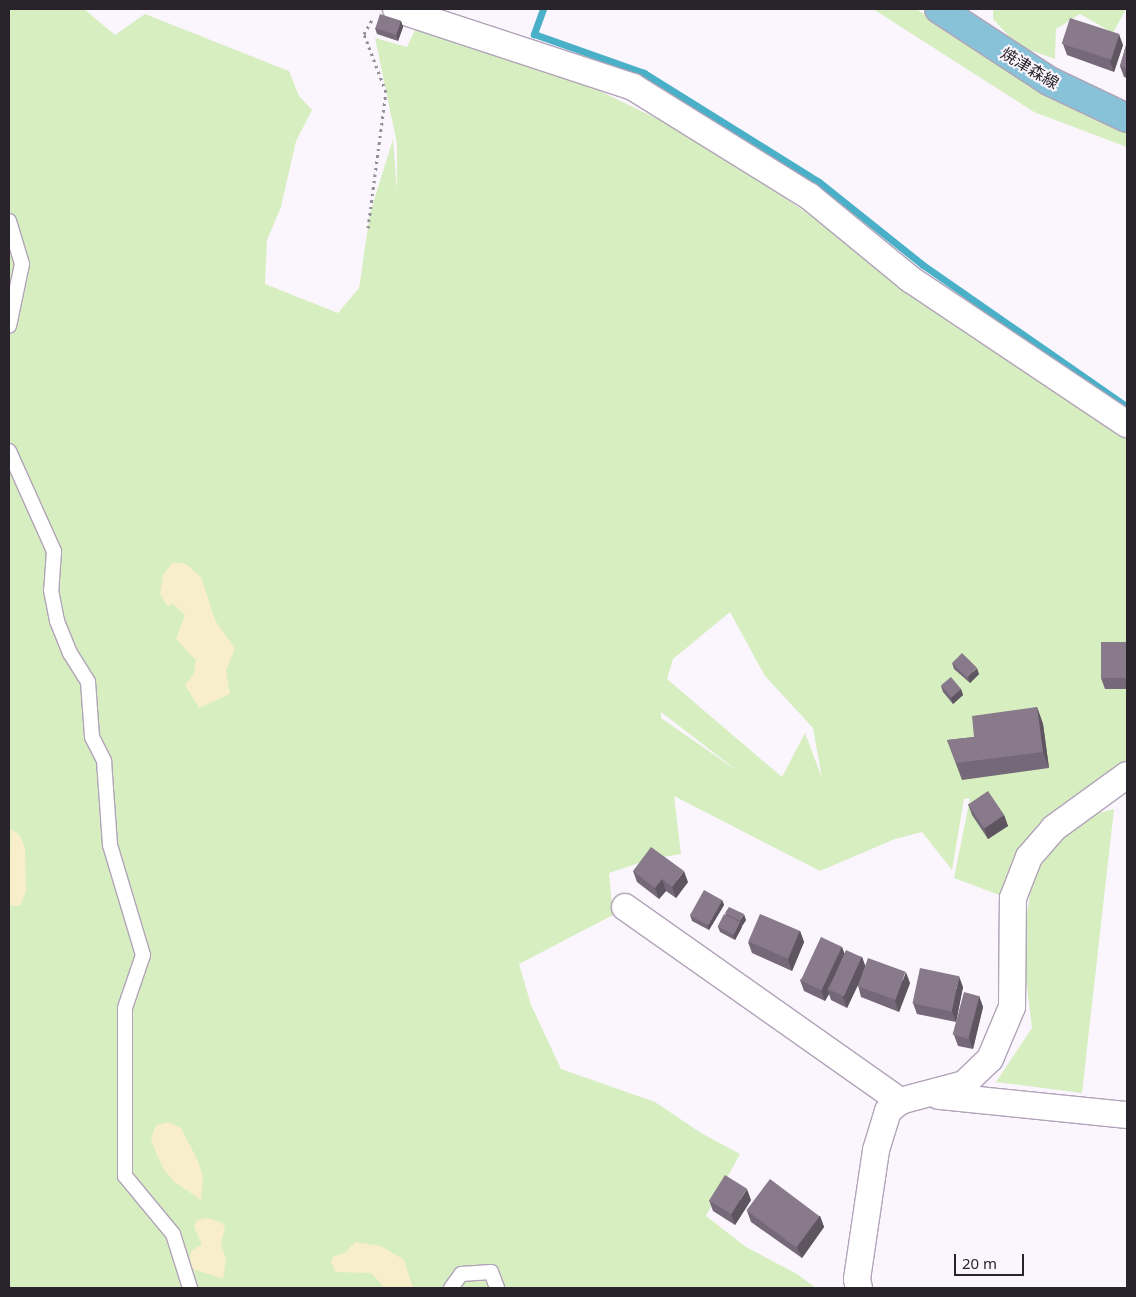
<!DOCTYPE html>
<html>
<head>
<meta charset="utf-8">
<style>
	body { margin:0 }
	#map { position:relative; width:1136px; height:1297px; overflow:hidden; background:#fbf5fe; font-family:"Noto Sans","Noto Sans JP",sans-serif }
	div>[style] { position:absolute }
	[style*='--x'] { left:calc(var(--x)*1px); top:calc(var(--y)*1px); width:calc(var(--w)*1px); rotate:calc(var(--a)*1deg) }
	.green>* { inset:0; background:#d7efc0 }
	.sand>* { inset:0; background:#f8eec9 }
	.stream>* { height:7px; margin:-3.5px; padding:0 3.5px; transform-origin:3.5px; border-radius:3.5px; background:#49b0c8 }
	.path>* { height:3px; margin-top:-1.5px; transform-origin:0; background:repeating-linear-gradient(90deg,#948e97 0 2.5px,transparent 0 6.5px) }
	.roads { filter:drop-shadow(1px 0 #b1a3b8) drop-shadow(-1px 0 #b1a3b8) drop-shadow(0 1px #b1a3b8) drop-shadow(0 -1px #b1a3b8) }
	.service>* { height:14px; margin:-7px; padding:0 7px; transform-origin:7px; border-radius:7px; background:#fff }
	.minor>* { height:26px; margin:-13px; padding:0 13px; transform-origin:13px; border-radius:13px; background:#fff }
	.primary>* { height:28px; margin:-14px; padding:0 14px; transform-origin:14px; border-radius:14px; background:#88c2d8 }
	.wall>* { inset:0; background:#756878 }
	.shaded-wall>* { inset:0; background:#5f5561 }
	.building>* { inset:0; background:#88798b; transform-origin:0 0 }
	span { translate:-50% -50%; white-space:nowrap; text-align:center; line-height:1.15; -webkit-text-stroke:4px #fbf5fe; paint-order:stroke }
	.street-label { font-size:16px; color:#29242c }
	.frame { position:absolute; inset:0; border:10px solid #29242c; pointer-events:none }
	.scale { position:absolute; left:954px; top:1254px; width:70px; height:22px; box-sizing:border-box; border:2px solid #29242c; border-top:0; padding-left:6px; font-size:15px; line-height:18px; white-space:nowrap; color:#29242c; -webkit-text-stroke:4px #fbf5fe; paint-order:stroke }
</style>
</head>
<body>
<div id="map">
	<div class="green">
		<div style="clip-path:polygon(evenodd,9px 9px,84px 9px,115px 35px,145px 14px,289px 71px,299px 96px,312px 110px,296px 141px,281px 207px,267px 240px,265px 284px,338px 313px,359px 288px,370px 213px,393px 139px,397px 190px,397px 144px,375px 38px,407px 47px,416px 28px,600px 91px,701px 140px,1127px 434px,1127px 789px,1040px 829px,1013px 900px,954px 878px,970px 798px,964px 799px,952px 870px,922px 832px,895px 839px,820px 871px,674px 796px,681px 854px,651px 859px,609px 873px,613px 915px,519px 964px,531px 1005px,561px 1069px,655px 1102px,701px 1133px,740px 1154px,706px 1216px,746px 1247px,797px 1274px,816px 1288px,9px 1288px,9px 9px,730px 612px,765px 676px,813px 728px,822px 778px,805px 733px,782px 777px,667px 679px,673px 659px,730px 612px,9px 9px,661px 712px,739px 772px,661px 718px,661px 712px)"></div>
		<div style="clip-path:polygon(873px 9px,916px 9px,1084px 114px,1127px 130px,1127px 147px,1034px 112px)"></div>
		<div style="clip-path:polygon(993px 9px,1126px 9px,1113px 33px,1080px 14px,1056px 29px,1055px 59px,1018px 46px,993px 19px)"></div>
		<div style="clip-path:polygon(1114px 809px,1082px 1093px,996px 1082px,1032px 1028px,1022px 946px,1035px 860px,1076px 819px)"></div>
	</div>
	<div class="sand">
		<div style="clip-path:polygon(173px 562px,186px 564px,201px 577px,215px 620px,235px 649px,226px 670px,230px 694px,199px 708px,185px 685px,194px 673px,196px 660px,176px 639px,185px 615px,172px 603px,168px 607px,160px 594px,163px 575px)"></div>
		<div style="clip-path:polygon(11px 829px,19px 834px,25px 848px,26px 891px,20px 906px,9px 905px)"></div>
		<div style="clip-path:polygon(169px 1122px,181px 1128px,198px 1161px,203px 1177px,201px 1200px,176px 1183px,164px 1170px,156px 1153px,151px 1138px,156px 1125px)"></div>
		<div style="clip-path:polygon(207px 1218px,221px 1222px,225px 1228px,221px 1243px,226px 1259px,223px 1279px,190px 1268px,191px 1251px,202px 1244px,194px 1227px,197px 1220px)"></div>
		<div style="clip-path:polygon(355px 1242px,381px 1246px,404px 1260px,413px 1288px,385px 1288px,371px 1273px,336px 1272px,331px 1262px,334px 1256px,345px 1253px)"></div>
	</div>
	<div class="stream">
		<div style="--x:543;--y:9;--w:27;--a:110"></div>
		<div style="--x:534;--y:34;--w:117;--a:19.5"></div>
		<div style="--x:644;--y:73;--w:206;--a:31.9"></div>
		<div style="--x:819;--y:182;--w:133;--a:38.6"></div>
		<div style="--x:923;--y:265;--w:249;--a:34.8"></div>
	</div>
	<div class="path">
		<div style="--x:368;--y:228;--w:137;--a:-82.5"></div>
		<div style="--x:386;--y:92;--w:62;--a:-110.8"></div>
		<div style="--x:364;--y:34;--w:18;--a:-61"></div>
	</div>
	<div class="roads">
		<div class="service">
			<div style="--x:9;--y:221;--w:45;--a:73.2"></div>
			<div style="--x:22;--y:264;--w:63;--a:101.8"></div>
			<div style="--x:9;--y:451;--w:110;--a:65.8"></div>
			<div style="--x:54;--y:551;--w:39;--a:94"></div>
			<div style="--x:51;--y:590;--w:32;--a:79"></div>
			<div style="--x:57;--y:621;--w:35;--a:68"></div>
			<div style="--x:70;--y:653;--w:34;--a:58"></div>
			<div style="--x:88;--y:682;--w:55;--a:85.8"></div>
			<div style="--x:92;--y:737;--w:27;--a:63"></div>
			<div style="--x:104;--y:761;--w:84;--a:85.9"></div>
			<div style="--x:110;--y:845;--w:115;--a:73.3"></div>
			<div style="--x:143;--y:955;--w:56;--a:108.8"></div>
			<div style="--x:125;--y:1008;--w:168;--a:90"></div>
			<div style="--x:125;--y:1176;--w:75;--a:50.4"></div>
			<div style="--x:173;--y:1234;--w:57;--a:72.5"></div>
			<div style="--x:451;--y:1288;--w:17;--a:-54"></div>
			<div style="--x:461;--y:1274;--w:30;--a:-4"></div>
			<div style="--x:491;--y:1272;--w:17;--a:69"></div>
		</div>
		<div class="minor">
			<div style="--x:396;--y:9;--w:250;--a:18.2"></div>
			<div style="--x:633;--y:87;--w:207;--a:31.8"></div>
			<div style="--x:809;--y:196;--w:131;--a:39.4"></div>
			<div style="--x:910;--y:279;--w:261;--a:33.8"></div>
			<div style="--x:625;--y:907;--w:337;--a:35.2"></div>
			<div style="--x:939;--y:1096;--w:189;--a:5.8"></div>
			<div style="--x:859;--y:1288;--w:9;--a:-103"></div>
			<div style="--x:857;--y:1279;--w:130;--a:-81.6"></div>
			<div style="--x:876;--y:1150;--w:41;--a:-72.9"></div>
			<div style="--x:888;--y:1111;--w:16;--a:-40"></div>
			<div style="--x:900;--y:1101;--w:66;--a:-14.9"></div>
			<div style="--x:964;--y:1084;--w:36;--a:-44"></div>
			<div style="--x:990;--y:1059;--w:56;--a:-67.1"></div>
			<div style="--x:1012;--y:1007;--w:109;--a:-89.5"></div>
			<div style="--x:1013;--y:898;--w:44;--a:-68.7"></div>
			<div style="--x:1029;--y:857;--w:38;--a:-49"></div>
			<div style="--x:1054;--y:828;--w:90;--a:-36"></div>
		</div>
		<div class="primary">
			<div style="--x:939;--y:9;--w:131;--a:33.2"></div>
			<div style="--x:1049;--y:81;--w:86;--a:25.4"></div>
		</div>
	</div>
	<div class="wall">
		<div style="clip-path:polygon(401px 21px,403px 27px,398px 41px,377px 34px,375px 28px)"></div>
		<div style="clip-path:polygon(1127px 42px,1127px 78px,1124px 77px,1120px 66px)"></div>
		<div style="clip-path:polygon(1063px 44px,1123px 45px,1114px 72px,1067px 55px)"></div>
		<div style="clip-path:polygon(1127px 642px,1127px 689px,1105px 689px,1101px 678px)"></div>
		<div style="clip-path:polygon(952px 663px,979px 674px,970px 683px,954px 669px)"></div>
		<div style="clip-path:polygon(941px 686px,961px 689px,963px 695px,953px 704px,943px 692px)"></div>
		<div style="clip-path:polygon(1037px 707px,1043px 724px,1049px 768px,962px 780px,947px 740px,974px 737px)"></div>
		<div style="clip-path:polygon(968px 804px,1004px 815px,1008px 826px,988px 839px,972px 815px)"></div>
		<div style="clip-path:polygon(633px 871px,688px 882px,676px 898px,666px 891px,659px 899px,637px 882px)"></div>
		<div style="clip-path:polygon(722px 900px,724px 905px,709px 930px,692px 921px,690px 915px)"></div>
		<div style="clip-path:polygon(725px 913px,746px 920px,742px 926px,741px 926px,742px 927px,735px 940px,720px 932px,718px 927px,726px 915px)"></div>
		<div style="clip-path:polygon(800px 931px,804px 942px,792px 971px,752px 953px,748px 942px)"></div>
		<div style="clip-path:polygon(842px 947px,844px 953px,862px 957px,865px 966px,910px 983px,899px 1012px,861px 997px,858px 985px,847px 1008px,831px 1000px,829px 994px,825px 1001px,804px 991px,800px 980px)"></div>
		<div style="clip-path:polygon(963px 987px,956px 1022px,917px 1014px,913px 1003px)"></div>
		<div style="clip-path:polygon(979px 996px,983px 1007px,973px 1049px,958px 1046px,954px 1035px)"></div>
		<div style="clip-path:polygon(709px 1200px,751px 1200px,735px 1225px,713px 1211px)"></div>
		<div style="clip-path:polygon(747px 1211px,820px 1216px,824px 1227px,802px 1258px,751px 1222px)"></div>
	</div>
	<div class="shaded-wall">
		<div style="clip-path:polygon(401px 21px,403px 27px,398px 41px,396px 35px)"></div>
		<div style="clip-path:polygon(1119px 34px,1123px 45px,1114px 72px,1110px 61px)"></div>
		<div style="clip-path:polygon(977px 668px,979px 674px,970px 683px,968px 677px)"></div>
		<div style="clip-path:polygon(961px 689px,963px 695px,953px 704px,951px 698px)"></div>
		<div style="clip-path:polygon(1037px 707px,1043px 724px,1049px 768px,1043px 752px)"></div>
		<div style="clip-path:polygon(1004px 815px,1008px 826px,988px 839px,984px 828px)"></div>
		<div style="clip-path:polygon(684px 871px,688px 882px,676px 898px,672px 887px)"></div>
		<div style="clip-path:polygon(662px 879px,666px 891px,659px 899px,655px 888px)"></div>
		<div style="clip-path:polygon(722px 900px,724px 905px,709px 930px,707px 925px)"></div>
		<div style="clip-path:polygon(744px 914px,746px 920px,742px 926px,740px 921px)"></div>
		<div style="clip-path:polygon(740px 922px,742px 927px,735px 940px,733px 934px)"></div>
		<div style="clip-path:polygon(800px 931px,804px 942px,792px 971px,788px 960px)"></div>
		<div style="clip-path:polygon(842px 947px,846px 958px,827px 989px,829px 994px,825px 1001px,821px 990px)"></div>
		<div style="clip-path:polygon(862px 957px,866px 968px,847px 1008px,843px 997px)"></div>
		<div style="clip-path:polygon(906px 972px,910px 983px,899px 1012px,895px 1001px)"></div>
		<div style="clip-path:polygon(959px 976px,963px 987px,956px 1022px,952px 1011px)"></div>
		<div style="clip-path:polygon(979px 996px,983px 1007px,973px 1049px,969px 1038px)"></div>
		<div style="clip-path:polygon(747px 1189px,751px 1200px,735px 1225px,731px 1214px)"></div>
		<div style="clip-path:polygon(820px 1216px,824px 1227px,802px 1258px,797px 1247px)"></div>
	</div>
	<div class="building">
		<div style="left:380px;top:14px;width:22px;height:15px;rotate:18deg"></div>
		<div style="left:1070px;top:18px;width:52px;height:27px;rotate:18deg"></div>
		<div style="clip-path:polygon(1127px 42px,1127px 69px,1120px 66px)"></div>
		<div style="left:1101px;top:642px;width:26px;height:36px"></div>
		<div style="left:962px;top:653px;width:21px;height:14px;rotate:45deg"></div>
		<div style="left:951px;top:677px;width:16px;height:13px;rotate:50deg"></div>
		<div style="clip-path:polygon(1037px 707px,1043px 752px,956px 763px,947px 740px,974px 737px,972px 716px)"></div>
		<div style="left:988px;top:791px;width:29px;height:24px;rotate:56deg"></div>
		<div style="clip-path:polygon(651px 847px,684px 871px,672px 887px,662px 879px,655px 888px,633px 871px)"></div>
		<div style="left:704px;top:890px;width:21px;height:29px;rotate:29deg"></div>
		<div style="clip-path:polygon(729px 907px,744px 914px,740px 921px,725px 913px)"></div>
		<div style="left:724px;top:914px;width:18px;height:14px;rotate:27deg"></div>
		<div style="left:760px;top:914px;width:43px;height:30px;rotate:23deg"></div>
		<div style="left:821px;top:937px;width:23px;height:48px;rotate:25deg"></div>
		<div style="left:846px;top:950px;width:17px;height:43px;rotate:24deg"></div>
		<div style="left:868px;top:958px;width:40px;height:30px;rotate:20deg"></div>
		<div style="left:920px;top:968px;width:40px;height:36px;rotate:12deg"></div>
		<div style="left:964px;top:992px;width:16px;height:44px;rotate:15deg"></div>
		<div style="left:725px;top:1175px;width:26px;height:30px;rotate:32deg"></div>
		<div style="left:770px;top:1179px;width:62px;height:39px;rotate:37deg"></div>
	</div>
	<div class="street-label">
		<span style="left:1030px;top:68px;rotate:31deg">焼津森線</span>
	</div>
	<div class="frame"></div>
	<div class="scale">20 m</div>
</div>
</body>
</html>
